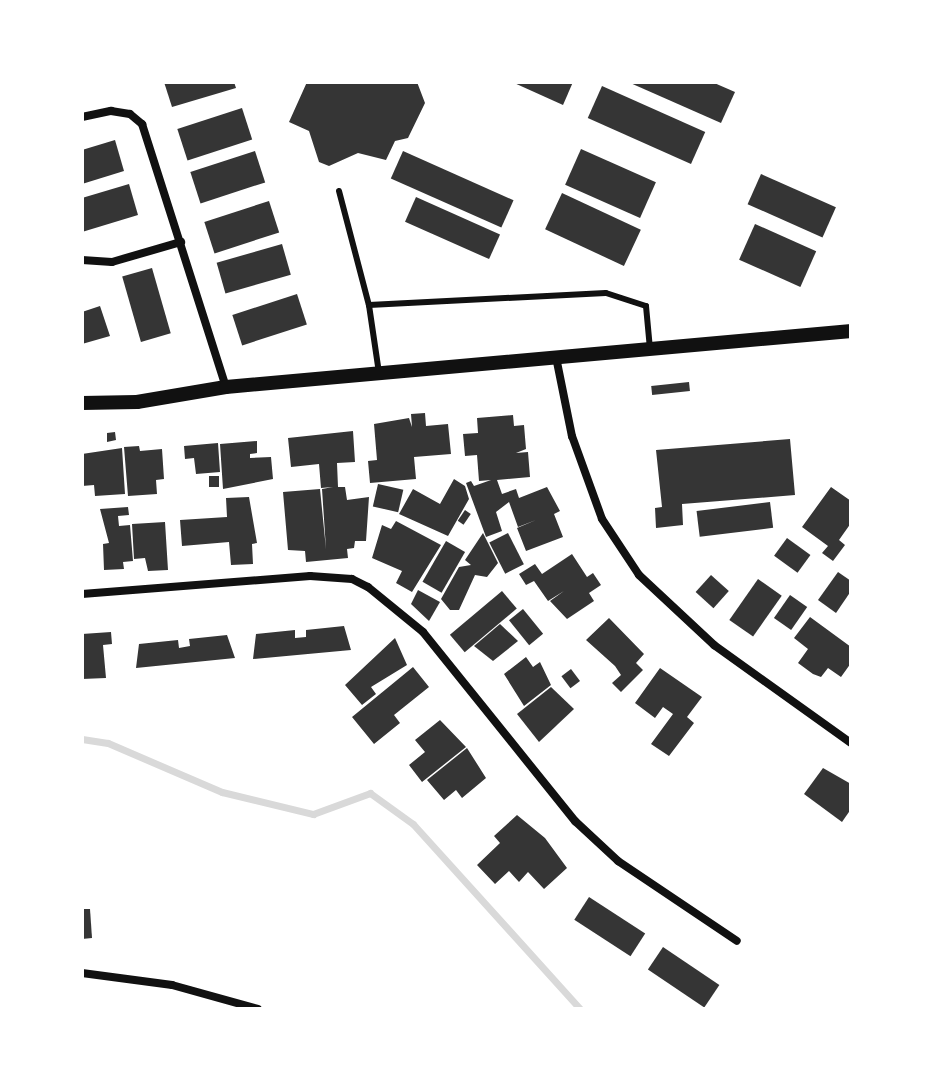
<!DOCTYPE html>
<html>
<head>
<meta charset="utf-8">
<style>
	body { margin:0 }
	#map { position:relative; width:933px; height:1091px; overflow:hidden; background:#fff; font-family:Commissioner,sans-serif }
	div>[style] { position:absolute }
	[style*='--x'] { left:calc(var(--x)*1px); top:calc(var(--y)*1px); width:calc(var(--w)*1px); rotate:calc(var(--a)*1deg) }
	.stream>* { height:7px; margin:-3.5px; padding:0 3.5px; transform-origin:3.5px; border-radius:3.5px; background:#d9d9d9 }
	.building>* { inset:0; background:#353535; transform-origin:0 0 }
	.service>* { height:6px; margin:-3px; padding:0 3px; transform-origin:3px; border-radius:3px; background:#111 }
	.minor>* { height:8px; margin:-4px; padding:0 4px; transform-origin:4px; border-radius:4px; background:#111 }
	.tertiary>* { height:14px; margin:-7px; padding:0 7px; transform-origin:7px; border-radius:7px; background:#111 }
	span { translate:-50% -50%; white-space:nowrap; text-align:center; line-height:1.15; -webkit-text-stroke:7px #fff; paint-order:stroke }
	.frame { position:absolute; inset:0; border:84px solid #fff; pointer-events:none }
</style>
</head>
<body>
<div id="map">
	<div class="stream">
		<div style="--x:82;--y:739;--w:26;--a:9"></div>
		<div style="--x:108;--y:743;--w:124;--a:23.3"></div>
		<div style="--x:222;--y:792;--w:94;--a:13.6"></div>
		<div style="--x:313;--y:814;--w:61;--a:-20.2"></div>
		<div style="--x:370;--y:793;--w:53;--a:35.8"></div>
		<div style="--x:413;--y:824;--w:249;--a:47.9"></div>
	</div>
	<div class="building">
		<div style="clip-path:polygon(164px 82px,234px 82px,236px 88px,172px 107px)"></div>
		<div style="clip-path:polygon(307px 82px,417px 82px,425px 103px,408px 138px,395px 141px,386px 160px,358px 153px,329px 166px,319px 162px,309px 131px,289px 122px)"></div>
		<div style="clip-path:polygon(512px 82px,573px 82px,563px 105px)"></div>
		<div style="clip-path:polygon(628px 82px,712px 82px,735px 92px,721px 123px)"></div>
		<div style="left:602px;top:86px;width:113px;height:35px;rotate:24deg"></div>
		<div style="left:242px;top:108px;width:33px;height:68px;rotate:72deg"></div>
		<div style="clip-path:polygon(115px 140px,124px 171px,82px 184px,82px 150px)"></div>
		<div style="left:581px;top:149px;width:82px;height:39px;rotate:24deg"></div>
		<div style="left:255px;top:151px;width:33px;height:68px;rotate:72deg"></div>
		<div style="left:403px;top:151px;width:121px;height:30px;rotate:24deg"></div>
		<div style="left:761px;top:174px;width:82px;height:33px;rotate:24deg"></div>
		<div style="clip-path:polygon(129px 184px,138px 215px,82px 232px,82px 198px)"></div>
		<div style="left:562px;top:193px;width:87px;height:40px;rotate:25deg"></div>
		<div style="left:416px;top:197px;width:92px;height:27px;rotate:24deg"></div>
		<div style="left:269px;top:201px;width:33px;height:68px;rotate:72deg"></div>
		<div style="left:755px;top:224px;width:67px;height:39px;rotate:24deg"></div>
		<div style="left:282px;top:244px;width:32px;height:68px;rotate:74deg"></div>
		<div style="left:152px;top:268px;width:68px;height:31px;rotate:74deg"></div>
		<div style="left:297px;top:294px;width:32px;height:68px;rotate:72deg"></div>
		<div style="clip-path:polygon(100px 306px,110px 336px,82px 344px,82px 312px)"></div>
		<div style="left:689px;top:382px;width:9px;height:38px;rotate:84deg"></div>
		<div style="clip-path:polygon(425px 413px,426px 426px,448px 424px,451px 454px,414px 457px,416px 479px,370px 483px,368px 461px,377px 460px,374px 424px,409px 418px,412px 427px,411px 414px)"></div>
		<div style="clip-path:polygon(513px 415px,514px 426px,524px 425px,526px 449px,516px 453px,528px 452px,530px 477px,497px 480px,502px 494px,516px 489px,519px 498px,547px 487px,560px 511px,554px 514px,563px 537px,526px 551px,517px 528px,536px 520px,518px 527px,509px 502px,496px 512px,502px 531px,486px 537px,466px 483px,471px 481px,474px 486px,491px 480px,479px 481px,477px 455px,465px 456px,463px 434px,478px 433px,477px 418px)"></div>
		<div style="clip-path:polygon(353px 431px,355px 462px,337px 463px,338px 487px,345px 487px,347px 500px,369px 497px,366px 541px,355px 541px,354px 548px,347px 549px,348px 558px,306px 562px,305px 551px,288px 550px,283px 492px,320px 489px,326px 549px,322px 489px,333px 487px,321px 488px,319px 464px,291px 467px,288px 438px)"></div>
		<div style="clip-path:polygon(115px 432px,116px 440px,107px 442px,107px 433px)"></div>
		<div style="clip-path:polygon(790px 439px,795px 495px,682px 504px,683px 525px,656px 528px,655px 508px,662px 507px,656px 450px)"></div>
		<div style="clip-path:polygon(257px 441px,257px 453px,250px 454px,250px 458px,271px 457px,273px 479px,223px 489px,220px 444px)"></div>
		<div style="clip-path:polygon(218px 443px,220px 472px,196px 474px,194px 458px,185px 459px,184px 446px)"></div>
		<div style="clip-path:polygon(139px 446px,140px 451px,162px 449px,164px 479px,156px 480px,157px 494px,128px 496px,124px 447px)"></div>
		<div style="clip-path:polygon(122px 448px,125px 494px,95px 496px,94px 485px,82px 486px,82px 454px)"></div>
		<div style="left:209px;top:476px;width:10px;height:11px"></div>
		<div style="clip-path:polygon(454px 479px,465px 486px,469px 499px,448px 536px,399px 514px,413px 489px,440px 504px)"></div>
		<div style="left:378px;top:484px;width:26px;height:23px;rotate:13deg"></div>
		<div style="clip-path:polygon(831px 487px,851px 501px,851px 523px,839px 540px,845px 545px,833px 561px,822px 553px,828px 546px,802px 527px)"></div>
		<div style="clip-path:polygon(249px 497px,257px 543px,252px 544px,253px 564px,231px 565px,229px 542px,182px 546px,180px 520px,227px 517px,226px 498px)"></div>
		<div style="left:770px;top:502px;width:26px;height:74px;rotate:83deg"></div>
		<div style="clip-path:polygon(128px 507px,129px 515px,118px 516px,119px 526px,130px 525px,133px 561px,123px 562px,124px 569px,104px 570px,103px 544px,109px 543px,100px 509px)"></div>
		<div style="left:465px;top:510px;width:7px;height:13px;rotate:34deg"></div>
		<div style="clip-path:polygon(396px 521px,441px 545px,412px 592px,396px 583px,402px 571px,372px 558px,382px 525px,391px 529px)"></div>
		<div style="clip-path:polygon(165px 522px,168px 570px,148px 571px,145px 558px,134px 559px,132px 524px)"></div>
		<div style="clip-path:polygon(483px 533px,498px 563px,487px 577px,475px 575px,459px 610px,450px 610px,441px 599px,459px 567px,471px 565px,465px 560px)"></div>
		<div style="left:508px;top:533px;width:35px;height:21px;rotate:63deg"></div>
		<div style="left:787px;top:538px;width:29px;height:22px;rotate:36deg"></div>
		<div style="left:446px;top:541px;width:22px;height:47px;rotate:30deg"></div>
		<div style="clip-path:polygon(572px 554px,587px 577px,593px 573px,601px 585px,589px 593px,594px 601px,567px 619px,550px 601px,564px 591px,548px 601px,534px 581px,526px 585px,519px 574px,535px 564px,542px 574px)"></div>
		<div style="clip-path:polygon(838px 572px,851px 581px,851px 591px,836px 613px,818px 600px)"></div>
		<div style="left:711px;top:575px;width:24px;height:23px;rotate:42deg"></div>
		<div style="left:758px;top:579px;width:29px;height:50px;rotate:35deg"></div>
		<div style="clip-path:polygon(418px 590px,440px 602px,429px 621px,411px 604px)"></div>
		<div style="left:502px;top:591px;width:23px;height:68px;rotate:50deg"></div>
		<div style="left:790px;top:595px;width:21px;height:28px;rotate:35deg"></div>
		<div style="left:523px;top:609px;width:32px;height:18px;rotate:51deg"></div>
		<div style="clip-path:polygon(810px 617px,851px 647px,851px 663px,841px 677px,828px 668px,821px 677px,813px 674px,798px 663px,808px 649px,794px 638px)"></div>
		<div style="clip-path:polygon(609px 618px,644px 654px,636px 663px,643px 670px,621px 692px,612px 683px,621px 675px,615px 666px,586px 640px)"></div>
		<div style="clip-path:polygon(500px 624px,518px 641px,493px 661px,474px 646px)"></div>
		<div style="clip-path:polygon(344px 626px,351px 650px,253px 659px,256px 634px,295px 630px,295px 638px,306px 637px,306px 630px)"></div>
		<div style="clip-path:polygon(111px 632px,112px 644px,103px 645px,106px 678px,82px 679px,82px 634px)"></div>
		<div style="clip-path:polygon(227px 635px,235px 658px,136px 668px,139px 644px,178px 640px,179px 648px,190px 646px,189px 639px)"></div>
		<div style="clip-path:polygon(395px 638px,407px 665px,371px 687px,376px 694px,362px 705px,345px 685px)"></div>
		<div style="clip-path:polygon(526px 657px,533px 667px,540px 662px,551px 685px,524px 706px,504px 674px)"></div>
		<div style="clip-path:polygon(413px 667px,429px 687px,394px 715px,400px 723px,374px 744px,352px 717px)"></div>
		<div style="clip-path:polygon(660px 668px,702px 697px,687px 717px,694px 723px,669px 756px,651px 744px,673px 714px,663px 707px,655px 718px,635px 703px)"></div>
		<div style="left:571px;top:669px;width:15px;height:12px;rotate:53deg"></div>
		<div style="clip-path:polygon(551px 687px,574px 709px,539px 742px,517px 714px)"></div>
		<div style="clip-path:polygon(440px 720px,466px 747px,422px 782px,409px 765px,425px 752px,415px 740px)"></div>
		<div style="clip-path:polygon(467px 748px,486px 778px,462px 798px,456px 790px,444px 800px,427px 780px)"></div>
		<div style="clip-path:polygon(823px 768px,851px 784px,851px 809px,842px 822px,804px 794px)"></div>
		<div style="clip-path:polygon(517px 815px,545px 838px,567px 868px,544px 889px,528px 872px,519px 882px,509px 871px,495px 884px,477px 865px,500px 843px,494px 836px)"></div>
		<div style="left:589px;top:897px;width:67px;height:27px;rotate:33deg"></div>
		<div style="clip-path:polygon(82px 909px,90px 909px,92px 938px,82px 939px)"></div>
		<div style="left:663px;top:947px;width:68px;height:27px;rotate:34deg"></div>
	</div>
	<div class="service">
		<div style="--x:339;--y:191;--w:118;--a:75.3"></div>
		<div style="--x:379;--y:373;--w:69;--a:-98.4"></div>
		<div style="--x:369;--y:305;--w:237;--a:-2.9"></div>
		<div style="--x:606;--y:293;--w:42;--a:18"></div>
		<div style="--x:646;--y:306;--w:43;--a:84.7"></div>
	</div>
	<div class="minor">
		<div style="--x:82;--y:117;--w:30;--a:-12"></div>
		<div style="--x:111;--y:111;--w:19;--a:9"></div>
		<div style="--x:130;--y:114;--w:16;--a:40"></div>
		<div style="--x:142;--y:124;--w:276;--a:72.3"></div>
		<div style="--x:82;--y:260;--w:30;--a:4"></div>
		<div style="--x:112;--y:262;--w:72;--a:-16.2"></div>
		<div style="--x:556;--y:357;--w:81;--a:78.6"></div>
		<div style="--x:572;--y:436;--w:88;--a:70.1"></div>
		<div style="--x:602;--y:519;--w:67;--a:56.5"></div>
		<div style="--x:639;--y:575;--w:103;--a:43"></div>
		<div style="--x:714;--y:645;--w:168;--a:35.6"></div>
		<div style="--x:82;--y:594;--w:229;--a:-4.5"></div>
		<div style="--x:310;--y:576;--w:42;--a:4.1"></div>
		<div style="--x:352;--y:579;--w:18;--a:27"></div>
		<div style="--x:368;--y:587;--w:71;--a:39.3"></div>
		<div style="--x:423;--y:632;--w:243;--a:51.2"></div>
		<div style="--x:575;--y:821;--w:59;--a:42.9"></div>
		<div style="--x:618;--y:861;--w:143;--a:33.9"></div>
		<div style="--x:82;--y:973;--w:91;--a:7.6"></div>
		<div style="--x:172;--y:985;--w:89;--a:15.6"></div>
	</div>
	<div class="tertiary">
		<div style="--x:82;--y:403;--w:55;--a:-1"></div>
		<div style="--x:137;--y:402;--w:90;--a:-9.6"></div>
		<div style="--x:226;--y:387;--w:628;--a:-5.12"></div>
	</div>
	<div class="frame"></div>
</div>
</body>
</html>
